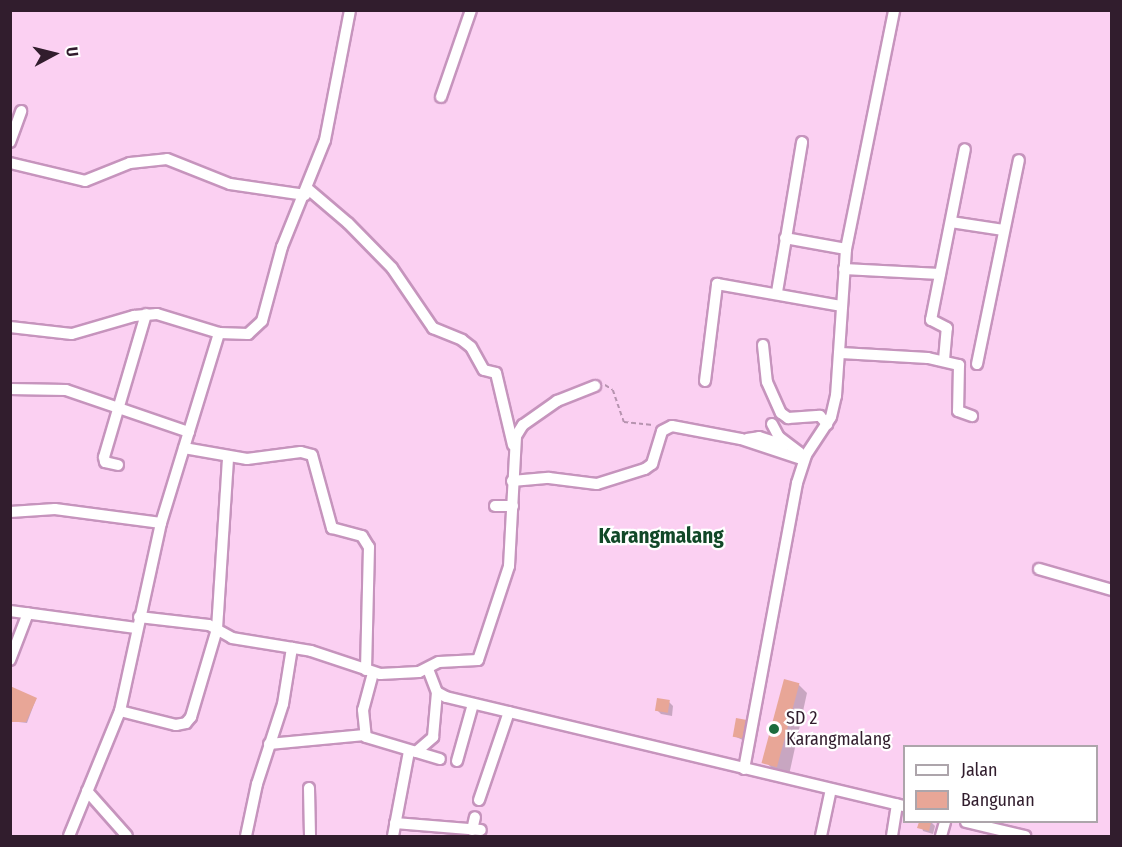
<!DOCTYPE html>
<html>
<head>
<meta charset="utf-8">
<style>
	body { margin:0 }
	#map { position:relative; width:1122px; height:847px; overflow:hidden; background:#fbd0f2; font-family:"Fira Sans Condensed",sans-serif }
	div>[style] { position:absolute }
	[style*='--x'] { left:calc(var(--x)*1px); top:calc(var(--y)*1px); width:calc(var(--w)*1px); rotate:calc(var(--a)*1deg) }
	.shadow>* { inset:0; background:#0003 }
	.building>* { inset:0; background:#e8a697; transform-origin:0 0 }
	.path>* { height:1.5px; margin-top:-0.75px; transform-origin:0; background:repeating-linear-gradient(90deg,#b693af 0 4.5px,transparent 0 7.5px) }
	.roads { filter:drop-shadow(2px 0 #c694bd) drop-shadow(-2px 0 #c694bd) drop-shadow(0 2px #c694bd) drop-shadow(0 -2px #c694bd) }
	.minor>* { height:10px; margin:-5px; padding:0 5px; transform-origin:5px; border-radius:5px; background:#fff }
	.dots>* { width:16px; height:16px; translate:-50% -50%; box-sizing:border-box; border:3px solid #fff; border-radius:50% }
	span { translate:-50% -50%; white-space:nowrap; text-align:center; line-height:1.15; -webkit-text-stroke:4.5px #fff; paint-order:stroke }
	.poi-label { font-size:18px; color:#311d2d }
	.left { translate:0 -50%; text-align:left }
	.quarter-label { font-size:21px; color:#114828; font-weight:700 }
	.frame { position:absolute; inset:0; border:12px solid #311d2d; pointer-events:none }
	.legend { position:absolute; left:903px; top:745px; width:195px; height:78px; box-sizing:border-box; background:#fff; border:2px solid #ada5ab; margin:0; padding:8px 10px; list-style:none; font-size:18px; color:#311d2d }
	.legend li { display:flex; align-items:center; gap:12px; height:30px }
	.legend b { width:30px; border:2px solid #ada5ab }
	.north { position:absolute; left:24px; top:24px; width:60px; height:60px; -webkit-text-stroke:4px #fff; paint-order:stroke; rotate:83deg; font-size:16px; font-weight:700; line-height:24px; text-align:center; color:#311d2d }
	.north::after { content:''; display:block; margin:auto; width:21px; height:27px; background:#311d2d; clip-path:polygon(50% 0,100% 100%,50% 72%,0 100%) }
</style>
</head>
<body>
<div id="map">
	<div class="shadow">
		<div style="clip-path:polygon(798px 684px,807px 693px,789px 775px,776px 773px,768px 764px)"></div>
		<div style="clip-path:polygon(36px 699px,27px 723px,10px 721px)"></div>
		<div style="clip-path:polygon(669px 702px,673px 706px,672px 716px,661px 714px,657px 710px)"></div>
		<div style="clip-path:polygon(737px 720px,751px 726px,747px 742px,734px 736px)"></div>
		<div style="clip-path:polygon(921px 822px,931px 822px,935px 826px,933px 834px,923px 831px)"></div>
	</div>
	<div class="building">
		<div style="left:784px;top:679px;width:16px;height:87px;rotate:15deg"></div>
		<div style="clip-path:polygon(10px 686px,37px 698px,26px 722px,10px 722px)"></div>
		<div style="left:657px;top:698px;width:13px;height:13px;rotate:9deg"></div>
		<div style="left:736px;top:718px;width:11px;height:19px;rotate:10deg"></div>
		<div style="clip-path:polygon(919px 822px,931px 822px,929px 831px,917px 828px)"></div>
	</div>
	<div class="path">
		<div style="--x:605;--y:385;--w:9;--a:32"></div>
		<div style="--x:613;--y:390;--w:34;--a:71"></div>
		<div style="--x:624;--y:422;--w:29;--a:6"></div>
	</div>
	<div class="roads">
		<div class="minor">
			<div style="--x:441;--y:97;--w:92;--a:-71"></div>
			<div style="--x:10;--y:142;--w:33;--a:-70"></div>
			<div style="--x:10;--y:163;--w:77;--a:13.5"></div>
			<div style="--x:85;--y:181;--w:48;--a:-21.8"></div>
			<div style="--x:130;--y:163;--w:37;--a:-6"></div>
			<div style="--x:167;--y:159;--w:68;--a:21.6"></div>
			<div style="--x:230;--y:184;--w:76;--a:8.3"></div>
			<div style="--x:308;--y:189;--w:52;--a:40.4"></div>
			<div style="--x:348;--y:223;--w:63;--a:45.6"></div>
			<div style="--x:392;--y:268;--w:73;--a:55.7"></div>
			<div style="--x:433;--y:328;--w:31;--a:22"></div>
			<div style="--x:462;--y:340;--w:11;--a:38"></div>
			<div style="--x:471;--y:347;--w:26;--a:61"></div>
			<div style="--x:484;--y:370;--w:12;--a:14"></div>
			<div style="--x:496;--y:373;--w:74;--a:76.7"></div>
			<div style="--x:951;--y:222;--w:53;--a:8.7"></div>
			<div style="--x:785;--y:238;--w:62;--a:10.2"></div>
			<div style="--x:844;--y:269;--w:96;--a:3"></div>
			<div style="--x:777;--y:292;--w:152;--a:-80.5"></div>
			<div style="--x:10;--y:327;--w:62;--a:6.4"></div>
			<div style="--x:72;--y:334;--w:65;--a:-16.2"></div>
			<div style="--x:134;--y:316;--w:23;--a:-5"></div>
			<div style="--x:157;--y:314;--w:65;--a:17"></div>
			<div style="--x:763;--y:345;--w:37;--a:84"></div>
			<div style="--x:767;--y:382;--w:34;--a:66"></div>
			<div style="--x:781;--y:413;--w:9;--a:36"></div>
			<div style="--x:788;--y:418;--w:32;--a:-4"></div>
			<div style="--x:820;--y:416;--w:11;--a:49"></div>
			<div style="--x:841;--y:353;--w:87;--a:3.3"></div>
			<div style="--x:928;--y:358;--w:32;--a:13"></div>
			<div style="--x:959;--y:365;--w:46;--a:91.2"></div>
			<div style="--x:958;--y:411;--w:15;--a:20"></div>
			<div style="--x:944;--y:360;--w:32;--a:-85"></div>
			<div style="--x:947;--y:328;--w:18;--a:-153"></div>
			<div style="--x:931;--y:320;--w:174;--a:-78.8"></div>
			<div style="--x:977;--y:364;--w:208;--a:-78.4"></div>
			<div style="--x:705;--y:381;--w:98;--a:-82.9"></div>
			<div style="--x:717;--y:284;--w:127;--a:10"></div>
			<div style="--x:10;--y:389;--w:56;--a:1"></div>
			<div style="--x:66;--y:390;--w:130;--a:18.9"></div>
			<div style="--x:772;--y:424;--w:15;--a:62"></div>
			<div style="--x:779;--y:437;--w:26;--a:37"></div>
			<div style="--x:747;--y:439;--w:12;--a:-9"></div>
			<div style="--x:759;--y:437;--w:26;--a:18"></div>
			<div style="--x:184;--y:448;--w:64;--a:9.9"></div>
			<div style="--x:247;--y:459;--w:54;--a:-7.4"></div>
			<div style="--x:301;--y:452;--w:11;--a:15"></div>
			<div style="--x:312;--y:455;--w:76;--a:74.7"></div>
			<div style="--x:332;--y:528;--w:31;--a:15"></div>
			<div style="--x:362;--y:536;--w:13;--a:58"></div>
			<div style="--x:369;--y:547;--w:123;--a:91.4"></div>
			<div style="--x:118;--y:465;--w:13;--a:-167"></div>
			<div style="--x:105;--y:462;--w:5;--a:-101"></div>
			<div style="--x:104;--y:457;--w:149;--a:-73.6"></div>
			<div style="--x:512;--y:481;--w:37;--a:-5"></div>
			<div style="--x:549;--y:478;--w:48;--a:7.1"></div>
			<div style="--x:597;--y:484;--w:50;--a:-17.4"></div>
			<div style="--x:645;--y:469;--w:9;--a:-36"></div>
			<div style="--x:652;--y:464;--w:34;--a:-73"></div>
			<div style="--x:662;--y:431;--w:11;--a:-27"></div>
			<div style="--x:672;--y:426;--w:70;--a:10.7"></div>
			<div style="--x:741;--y:439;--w:66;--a:18.4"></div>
			<div style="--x:495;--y:506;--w:18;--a:0"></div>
			<div style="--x:10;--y:512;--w:45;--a:-3.8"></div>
			<div style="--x:55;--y:509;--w:107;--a:7.5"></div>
			<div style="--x:1039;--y:569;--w:76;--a:16"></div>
			<div style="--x:10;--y:611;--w:127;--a:7.7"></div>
			<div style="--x:139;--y:617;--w:70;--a:6.5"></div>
			<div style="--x:209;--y:625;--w:26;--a:29"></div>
			<div style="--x:232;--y:638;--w:80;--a:9.3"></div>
			<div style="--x:311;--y:651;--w:73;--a:18.4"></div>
			<div style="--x:380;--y:674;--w:39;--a:-3"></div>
			<div style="--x:419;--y:672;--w:22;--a:-27"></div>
			<div style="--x:439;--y:662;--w:39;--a:-3"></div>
			<div style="--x:478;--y:660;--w:99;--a:-71.7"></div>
			<div style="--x:509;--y:566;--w:130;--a:-86.9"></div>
			<div style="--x:516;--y:436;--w:13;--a:-58"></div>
			<div style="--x:523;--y:425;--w:42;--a:-35.2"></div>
			<div style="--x:557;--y:401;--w:41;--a:-21.5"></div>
			<div style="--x:10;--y:660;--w:50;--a:-69"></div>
			<div style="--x:428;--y:669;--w:25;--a:69"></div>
			<div style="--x:437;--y:692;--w:10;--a:29"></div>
			<div style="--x:446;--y:697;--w:471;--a:13.4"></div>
			<div style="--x:373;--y:673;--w:38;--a:105"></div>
			<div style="--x:363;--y:710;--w:27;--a:84"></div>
			<div style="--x:366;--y:737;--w:77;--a:16.6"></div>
			<div style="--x:120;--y:711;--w:58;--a:14"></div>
			<div style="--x:176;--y:725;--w:10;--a:-11"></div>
			<div style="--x:186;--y:723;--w:8;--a:-50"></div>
			<div style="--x:191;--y:717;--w:92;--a:-73.5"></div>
			<div style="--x:217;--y:629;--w:172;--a:-86.3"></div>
			<div style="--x:269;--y:744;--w:96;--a:-5.4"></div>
			<div style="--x:416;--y:752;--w:23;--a:-41"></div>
			<div style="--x:433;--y:737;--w:45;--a:-84.9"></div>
			<div style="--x:457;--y:761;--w:59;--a:-74.3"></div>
			<div style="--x:744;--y:769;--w:291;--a:-79.5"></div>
			<div style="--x:797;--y:483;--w:29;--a:-72"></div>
			<div style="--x:806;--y:455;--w:45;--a:-56.7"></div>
			<div style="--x:831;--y:417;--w:22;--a:-77"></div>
			<div style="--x:836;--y:396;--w:147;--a:-86.1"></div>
			<div style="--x:846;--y:249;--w:244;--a:-78.6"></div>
			<div style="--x:309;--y:788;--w:48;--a:88.8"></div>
			<div style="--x:87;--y:791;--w:60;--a:48.4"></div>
			<div style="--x:479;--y:800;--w:93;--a:-71.2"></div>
			<div style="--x:966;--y:822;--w:61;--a:13.3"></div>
			<div style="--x:395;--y:823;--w:86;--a:4.7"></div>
			<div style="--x:472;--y:830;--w:13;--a:-77"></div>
			<div style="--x:69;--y:836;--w:135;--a:-67.8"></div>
			<div style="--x:120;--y:711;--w:192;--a:-77.7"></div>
			<div style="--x:161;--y:523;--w:199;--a:-73"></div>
			<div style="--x:219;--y:333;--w:29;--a:2"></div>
			<div style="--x:248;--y:334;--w:19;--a:-43"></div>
			<div style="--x:262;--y:321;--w:77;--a:-74.9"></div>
			<div style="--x:282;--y:247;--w:115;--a:-68.1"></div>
			<div style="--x:325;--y:140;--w:132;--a:-79.1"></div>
			<div style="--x:246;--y:836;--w:53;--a:-78.1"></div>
			<div style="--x:257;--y:784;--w:84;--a:-72"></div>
			<div style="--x:283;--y:704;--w:57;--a:-80.9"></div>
			<div style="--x:393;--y:836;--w:86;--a:-79.3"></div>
			<div style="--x:821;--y:836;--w:48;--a:-78"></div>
			<div style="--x:892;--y:836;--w:32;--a:-81"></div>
			<div style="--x:941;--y:836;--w:15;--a:-74"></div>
		</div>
	</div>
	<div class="dots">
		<div style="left:774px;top:729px;background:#1b6c3d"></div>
	</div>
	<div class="poi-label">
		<span class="left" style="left:786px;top:729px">SD 2<br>Karangmalang</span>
	</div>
	<div class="quarter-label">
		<span style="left:661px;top:536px">Karangmalang</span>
	</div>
	<div class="frame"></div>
	<ul class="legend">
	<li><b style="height:8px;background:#fff"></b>Jalan</li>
	<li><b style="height:16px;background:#e8a697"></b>Bangunan</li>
	</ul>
	<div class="north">U</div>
</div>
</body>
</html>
